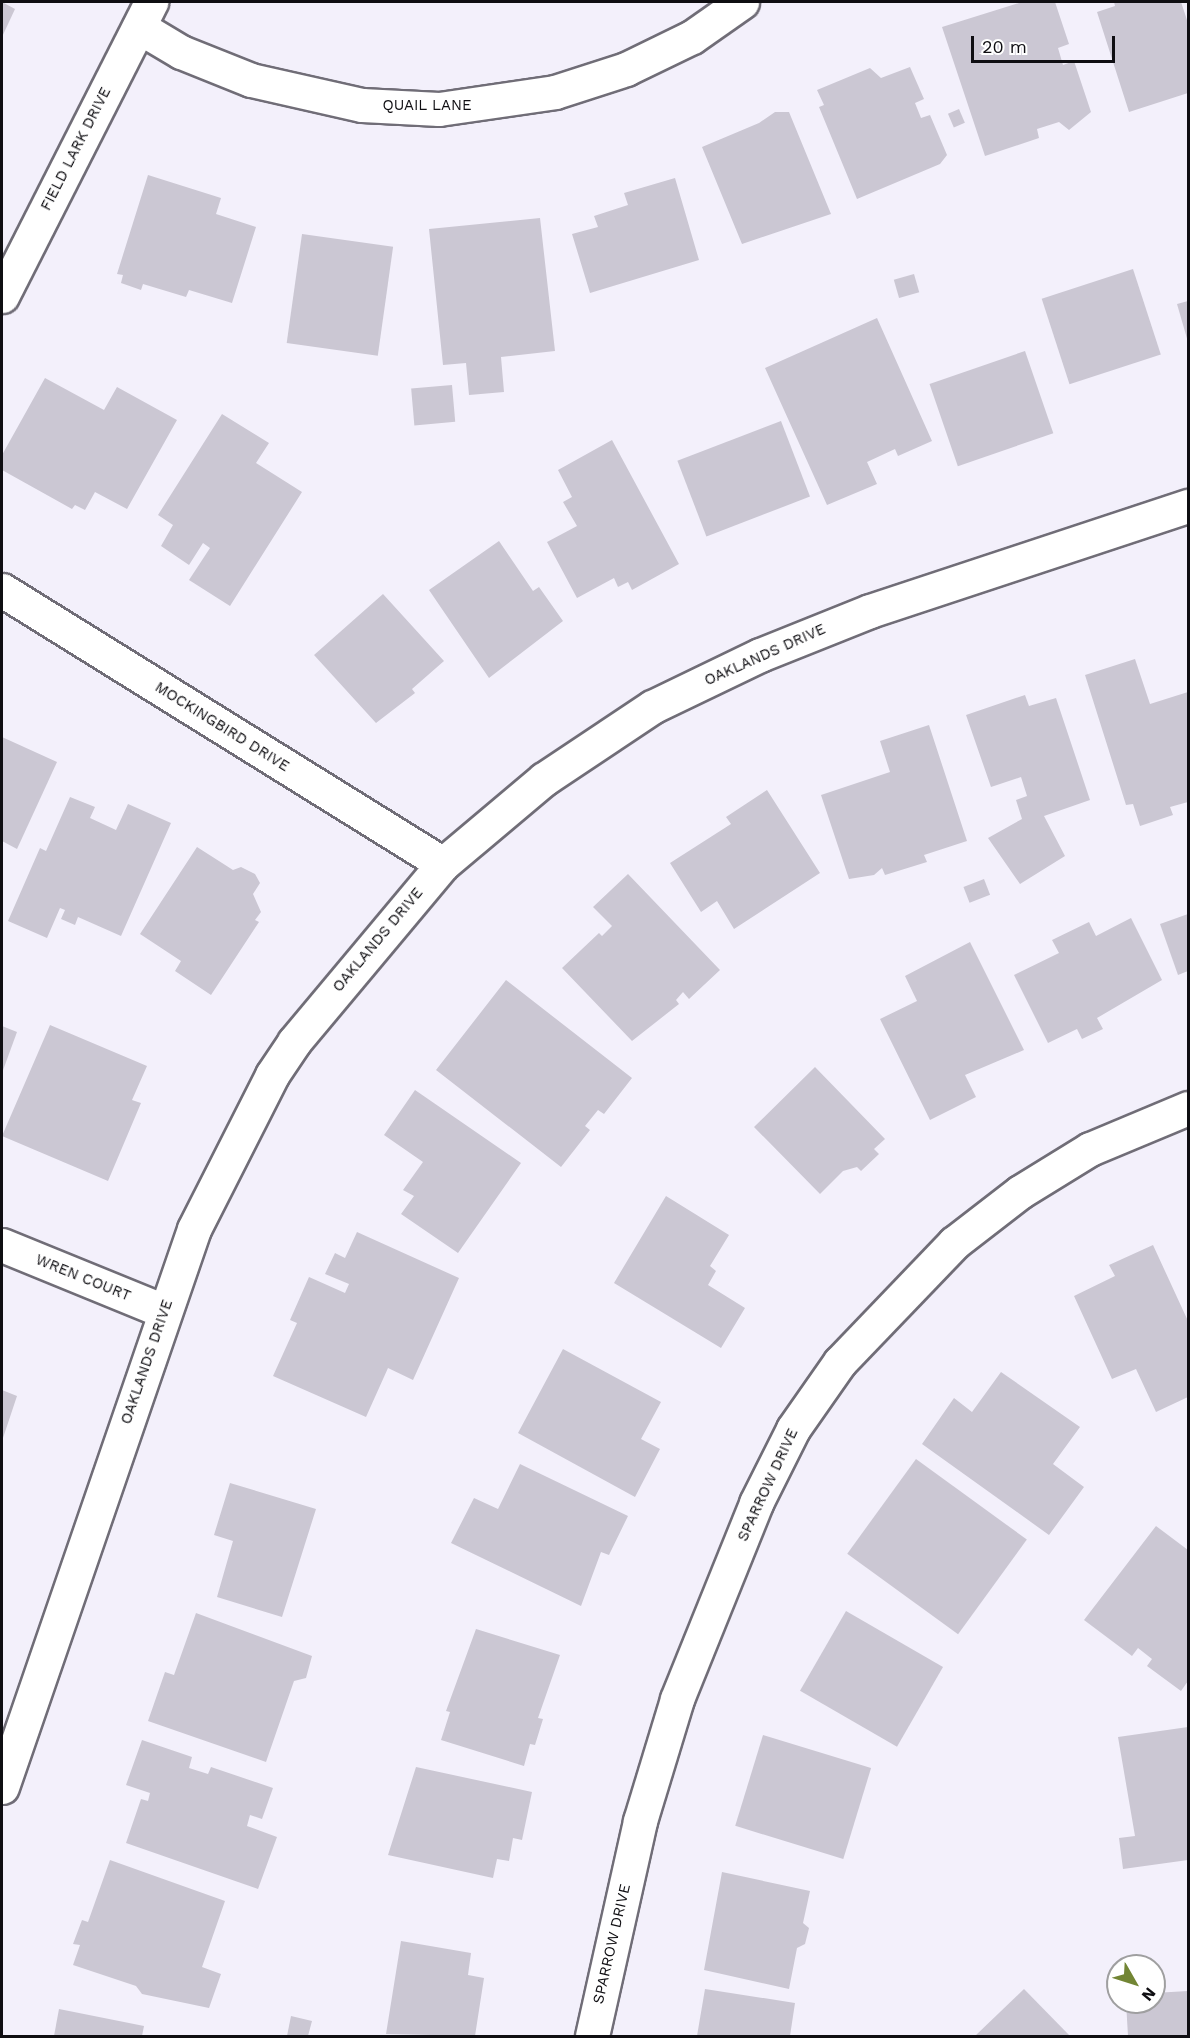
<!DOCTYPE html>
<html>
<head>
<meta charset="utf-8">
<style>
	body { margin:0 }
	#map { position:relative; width:1190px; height:2038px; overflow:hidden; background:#f3f0fb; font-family:"Work Sans",sans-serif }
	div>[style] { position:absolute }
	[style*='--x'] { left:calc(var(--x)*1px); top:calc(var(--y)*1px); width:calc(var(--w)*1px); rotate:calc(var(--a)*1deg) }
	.building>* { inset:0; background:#cbc7d3; transform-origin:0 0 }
	.roads { filter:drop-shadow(2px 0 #706d77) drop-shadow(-2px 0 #706d77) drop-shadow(0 2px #706d77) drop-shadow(0 -2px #706d77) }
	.street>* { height:33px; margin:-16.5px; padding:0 16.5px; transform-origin:16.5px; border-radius:16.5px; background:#fff }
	span { translate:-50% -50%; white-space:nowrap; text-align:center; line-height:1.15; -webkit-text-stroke:5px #fff; paint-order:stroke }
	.street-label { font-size:15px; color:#0f0e12 }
	.frame { position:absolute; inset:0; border:3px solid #0f0e12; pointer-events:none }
	.north { position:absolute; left:1106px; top:1954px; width:60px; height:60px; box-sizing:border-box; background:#fff; border:2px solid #9f9fa0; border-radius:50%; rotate:129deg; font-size:16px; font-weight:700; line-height:24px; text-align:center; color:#0f0e12 }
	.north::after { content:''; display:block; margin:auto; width:21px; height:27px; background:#728534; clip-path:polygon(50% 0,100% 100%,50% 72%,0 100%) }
	.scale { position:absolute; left:971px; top:36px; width:144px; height:27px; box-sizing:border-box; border:3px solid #0f0e12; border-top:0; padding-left:8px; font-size:18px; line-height:21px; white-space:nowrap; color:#0f0e12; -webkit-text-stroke:4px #fff; paint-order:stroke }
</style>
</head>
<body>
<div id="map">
	<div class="building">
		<div style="clip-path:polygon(2px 2px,15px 9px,2px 37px)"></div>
		<div style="clip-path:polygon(1022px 2px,1055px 2px,1069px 44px,1058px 48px,1063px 65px,1074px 61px,1091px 112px,1069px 130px,1059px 122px,1037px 129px,1039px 138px,985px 156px,942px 27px)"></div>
		<div style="clip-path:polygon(1114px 2px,1181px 2px,1188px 23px,1188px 93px,1129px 112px,1097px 12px,1115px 6px)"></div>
		<div style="clip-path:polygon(910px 67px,924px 99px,915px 103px,921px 118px,930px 115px,947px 155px,940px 164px,857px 199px,819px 107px,824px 105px,817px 90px,870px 68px,881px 78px)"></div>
		<div style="left:959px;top:109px;width:15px;height:12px;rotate:67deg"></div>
		<div style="clip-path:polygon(775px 112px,789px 112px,831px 214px,742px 244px,702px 147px,759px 123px)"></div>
		<div style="clip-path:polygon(148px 175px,221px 198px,216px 214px,256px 227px,232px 303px,189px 290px,186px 297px,143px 284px,141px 290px,121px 283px,123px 275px,117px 274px)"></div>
		<div style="clip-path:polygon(675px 178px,699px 260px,590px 293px,572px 234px,598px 227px,594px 216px,628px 205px,624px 193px)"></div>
		<div style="clip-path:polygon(540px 218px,555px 351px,501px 357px,504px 392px,469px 395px,466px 363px,443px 365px,429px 229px)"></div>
		<div style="left:302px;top:234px;width:92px;height:110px;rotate:8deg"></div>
		<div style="left:1133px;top:269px;width:90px;height:96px;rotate:72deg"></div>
		<div style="left:914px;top:274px;width:19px;height:21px;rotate:74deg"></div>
		<div style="clip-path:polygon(1188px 301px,1188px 342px,1177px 304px)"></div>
		<div style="clip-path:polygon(877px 318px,932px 441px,898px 456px,895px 449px,867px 462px,877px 484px,827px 505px,765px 368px)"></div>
		<div style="left:1025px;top:351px;width:87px;height:101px;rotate:71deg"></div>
		<div style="clip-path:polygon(45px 378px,104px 410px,117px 387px,177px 420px,127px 509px,95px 492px,85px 510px,75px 505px,72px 509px,2px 470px,2px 455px)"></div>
		<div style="left:452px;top:385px;width:37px;height:41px;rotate:85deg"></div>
		<div style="clip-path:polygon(222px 414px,269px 443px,256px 463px,302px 492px,230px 606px,189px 580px,210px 548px,203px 543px,189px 565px,161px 546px,173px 525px,158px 515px)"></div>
		<div style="left:781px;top:421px;width:81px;height:111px;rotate:69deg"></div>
		<div style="clip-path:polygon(612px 440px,679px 564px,632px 590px,628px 582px,618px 587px,614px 578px,577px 598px,547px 542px,577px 526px,563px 502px,572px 497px,558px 470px)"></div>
		<div style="clip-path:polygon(499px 541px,533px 591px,539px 587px,563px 621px,489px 678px,429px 590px)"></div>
		<div style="clip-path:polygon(383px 594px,444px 661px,412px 689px,415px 693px,376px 723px,314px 655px)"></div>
		<div style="clip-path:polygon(1135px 659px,1150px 704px,1188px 692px,1188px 802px,1170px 807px,1173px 815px,1140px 826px,1133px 804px,1126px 805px,1085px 675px)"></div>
		<div style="clip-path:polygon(1025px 695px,1029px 706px,1056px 698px,1090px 800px,1044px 816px,1065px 856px,1020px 884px,988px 838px,1022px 819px,1016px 800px,1027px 796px,1021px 777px,991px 787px,966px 715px)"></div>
		<div style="clip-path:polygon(929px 725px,967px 841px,924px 855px,927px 862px,885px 875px,882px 868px,874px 875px,849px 879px,821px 795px,890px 772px,880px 741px)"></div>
		<div style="clip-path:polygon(2px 737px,57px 762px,17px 849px,2px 841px)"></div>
		<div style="clip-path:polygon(767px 790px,820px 873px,734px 929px,717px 901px,701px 912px,670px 863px,731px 824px,726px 817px)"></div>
		<div style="clip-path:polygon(70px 797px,95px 807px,90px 818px,116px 830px,128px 804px,171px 823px,121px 936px,78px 917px,75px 925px,61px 919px,65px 910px,60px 908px,47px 938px,8px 921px,40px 848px,46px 851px)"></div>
		<div style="clip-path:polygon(197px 847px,233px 870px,241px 867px,255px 874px,260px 883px,253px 894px,261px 912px,255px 920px,259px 922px,211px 995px,175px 971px,181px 961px,140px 934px)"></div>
		<div style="clip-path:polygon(628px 874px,720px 970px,689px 999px,683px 992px,676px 1000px,679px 1004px,632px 1041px,562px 968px,599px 933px,602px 936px,612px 926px,593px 907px)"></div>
		<div style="left:984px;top:879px;width:17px;height:22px;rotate:69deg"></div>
		<div style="clip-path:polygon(1188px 914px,1188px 971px,1178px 975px,1160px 924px)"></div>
		<div style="clip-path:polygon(1131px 918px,1162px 980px,1097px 1018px,1103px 1029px,1082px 1039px,1077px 1029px,1048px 1043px,1014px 975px,1059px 953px,1052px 940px,1089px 922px,1096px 936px)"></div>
		<div style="clip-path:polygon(970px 942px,1024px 1050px,965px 1075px,976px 1097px,930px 1120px,880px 1019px,917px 1001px,905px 976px)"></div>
		<div style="clip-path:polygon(506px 980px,632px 1078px,604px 1114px,598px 1110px,585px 1126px,590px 1130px,561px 1167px,436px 1070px)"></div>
		<div style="clip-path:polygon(50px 1025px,147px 1066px,132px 1100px,141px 1103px,108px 1181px,2px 1136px)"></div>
		<div style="clip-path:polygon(2px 1026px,17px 1032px,2px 1073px)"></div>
		<div style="clip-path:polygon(815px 1067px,885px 1139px,874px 1149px,879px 1154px,861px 1171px,857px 1167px,843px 1171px,820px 1194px,754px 1127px)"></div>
		<div style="clip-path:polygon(415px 1090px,521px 1163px,458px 1253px,401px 1214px,414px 1196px,403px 1190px,423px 1162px,384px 1135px)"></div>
		<div style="clip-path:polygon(666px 1196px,729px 1235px,710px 1266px,716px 1271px,708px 1285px,745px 1308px,721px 1348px,614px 1283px)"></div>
		<div style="clip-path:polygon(357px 1232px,459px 1278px,413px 1380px,388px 1368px,366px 1417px,273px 1376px,297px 1323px,290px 1320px,309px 1277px,345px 1293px,349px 1284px,325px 1274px,335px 1253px,345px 1258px)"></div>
		<div style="clip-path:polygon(1153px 1245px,1188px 1321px,1188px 1397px,1156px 1412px,1136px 1369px,1112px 1379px,1074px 1296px,1115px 1276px,1109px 1265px)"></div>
		<div style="clip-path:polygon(563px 1349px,661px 1402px,641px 1439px,660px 1449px,635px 1497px,518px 1433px)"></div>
		<div style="clip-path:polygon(1001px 1372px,1080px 1427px,1053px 1464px,1084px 1487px,1049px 1535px,922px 1444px,954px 1398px,972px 1412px)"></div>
		<div style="clip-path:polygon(2px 1390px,17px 1396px,2px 1441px)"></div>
		<div style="left:916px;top:1459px;width:137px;height:117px;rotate:36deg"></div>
		<div style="clip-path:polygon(520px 1464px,628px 1516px,609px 1555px,601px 1552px,581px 1606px,451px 1543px,474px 1498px,498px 1509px)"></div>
		<div style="clip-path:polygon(230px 1483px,316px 1509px,282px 1617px,217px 1597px,233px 1541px,214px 1535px)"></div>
		<div style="clip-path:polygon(1156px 1526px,1188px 1550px,1188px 1681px,1181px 1691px,1147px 1666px,1152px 1659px,1138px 1648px,1132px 1656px,1084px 1620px)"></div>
		<div style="left:846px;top:1611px;width:112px;height:92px;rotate:30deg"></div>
		<div style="clip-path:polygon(196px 1613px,312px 1656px,306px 1678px,294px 1681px,266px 1762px,148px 1721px,165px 1672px,174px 1675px)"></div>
		<div style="clip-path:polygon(476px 1629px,560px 1655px,538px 1718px,543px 1719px,535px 1745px,530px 1744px,524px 1766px,441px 1740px,450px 1712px,446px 1711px)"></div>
		<div style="clip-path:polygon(1188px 1727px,1188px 1860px,1123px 1869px,1119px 1838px,1135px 1836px,1118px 1737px)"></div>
		<div style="left:763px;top:1735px;width:113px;height:95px;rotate:17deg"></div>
		<div style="clip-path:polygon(142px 1740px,192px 1757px,189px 1768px,208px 1774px,211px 1767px,273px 1788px,262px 1819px,250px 1815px,247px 1826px,277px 1837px,258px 1889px,126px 1843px,141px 1799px,148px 1801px,150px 1793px,126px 1785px)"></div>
		<div style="clip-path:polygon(416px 1767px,532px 1792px,522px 1840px,513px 1838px,509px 1861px,497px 1859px,493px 1878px,388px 1855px)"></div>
		<div style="clip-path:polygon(110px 1860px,225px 1901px,202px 1967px,221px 1974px,209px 2008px,142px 1994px,136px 1986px,73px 1965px,80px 1945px,73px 1944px,82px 1920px,88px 1922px)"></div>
		<div style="clip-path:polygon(722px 1872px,810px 1891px,803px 1923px,809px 1928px,805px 1944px,797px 1948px,789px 1989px,704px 1970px)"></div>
		<div style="clip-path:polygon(401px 1941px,471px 1953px,468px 1975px,484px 1978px,475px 2036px,386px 2034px)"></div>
		<div style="clip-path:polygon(705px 1989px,795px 2003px,790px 2036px,697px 2036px)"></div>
		<div style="clip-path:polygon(1024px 1989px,1070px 2036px,975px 2036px)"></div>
		<div style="clip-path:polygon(1188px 1991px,1188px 2036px,1128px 2036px,1126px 2002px,1154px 2002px,1154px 1993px)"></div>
		<div style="clip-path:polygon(59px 2009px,144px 2026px,142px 2036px,54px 2036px)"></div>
		<div style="clip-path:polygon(291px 2016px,312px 2021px,308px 2036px,287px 2036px)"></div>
	</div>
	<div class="roads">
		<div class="street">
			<div style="--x:139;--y:27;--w:49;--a:30.8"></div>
			<div style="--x:181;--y:52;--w:75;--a:21.8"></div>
			<div style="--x:251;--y:80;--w:114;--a:12.7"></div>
			<div style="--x:362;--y:105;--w:77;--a:3"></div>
			<div style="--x:439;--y:109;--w:117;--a:-8.3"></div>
			<div style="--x:555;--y:92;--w:75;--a:-17.9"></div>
			<div style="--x:626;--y:69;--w:73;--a:-25.9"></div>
			<div style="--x:692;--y:37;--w:61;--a:-35"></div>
			<div style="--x:2;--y:296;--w:330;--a:-63.1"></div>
			<div style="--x:2;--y:590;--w:519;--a:31.85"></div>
			<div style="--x:2;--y:1245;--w:175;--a:22.2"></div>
			<div style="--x:2;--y:1787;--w:590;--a:-71.01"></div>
			<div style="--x:194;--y:1229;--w:173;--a:-63.1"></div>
			<div style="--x:272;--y:1075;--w:40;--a:-56"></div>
			<div style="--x:294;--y:1042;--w:232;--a:-50.1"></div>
			<div style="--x:443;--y:864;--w:132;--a:-40.1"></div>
			<div style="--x:544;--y:779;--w:130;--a:-33.7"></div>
			<div style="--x:652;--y:707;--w:120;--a:-25.7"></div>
			<div style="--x:760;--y:655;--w:118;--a:-21.8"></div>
			<div style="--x:870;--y:611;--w:335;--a:-18.3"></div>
			<div style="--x:592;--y:2036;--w:220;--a:-77.4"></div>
			<div style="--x:640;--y:1821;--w:127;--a:-73.1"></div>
			<div style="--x:677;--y:1699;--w:211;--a:-68"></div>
			<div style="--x:756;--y:1503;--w:83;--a:-63.4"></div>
			<div style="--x:793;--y:1429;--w:82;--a:-55"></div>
			<div style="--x:840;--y:1362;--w:165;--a:-46.2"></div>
			<div style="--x:954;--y:1243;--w:83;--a:-37.7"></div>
			<div style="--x:1020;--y:1192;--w:82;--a:-31.6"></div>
			<div style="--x:1090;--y:1149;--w:106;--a:-22.7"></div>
		</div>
	</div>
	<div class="street-label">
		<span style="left:427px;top:106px">QUAIL LANE</span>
		<span style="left:76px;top:149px;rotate:-63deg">FIELD LARK DRIVE</span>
		<span style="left:765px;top:655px;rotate:-24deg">OAKLANDS DRIVE</span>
		<span style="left:222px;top:727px;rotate:32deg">MOCKINGBIRD DRIVE</span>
		<span style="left:378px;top:940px;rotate:-50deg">OAKLANDS DRIVE</span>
		<span style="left:83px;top:1278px;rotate:22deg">WREN COURT</span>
		<span style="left:147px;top:1362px;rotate:-71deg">OAKLANDS DRIVE</span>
		<span style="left:768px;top:1485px;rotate:-65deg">SPARROW DRIVE</span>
		<span style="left:612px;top:1944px;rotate:-77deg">SPARROW DRIVE</span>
	</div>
	<div class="frame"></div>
	<div class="north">N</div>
	<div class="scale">20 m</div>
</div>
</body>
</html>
